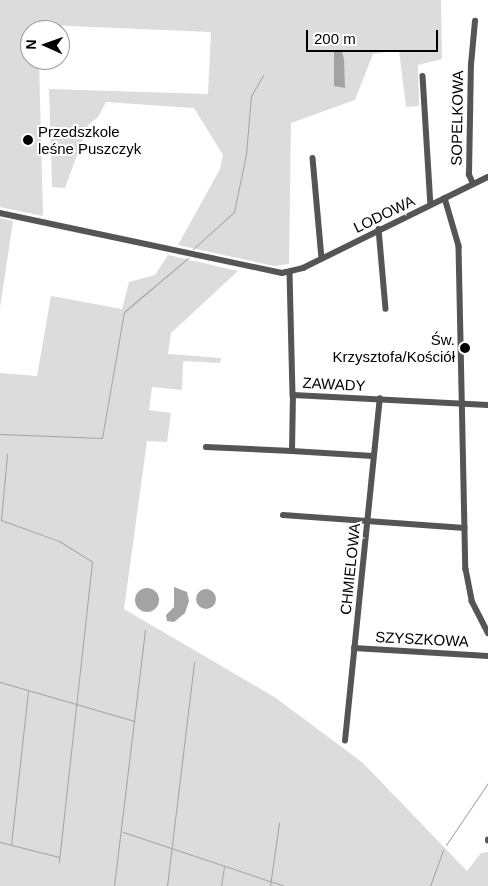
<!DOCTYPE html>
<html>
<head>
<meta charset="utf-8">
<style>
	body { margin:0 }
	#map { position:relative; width:488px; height:886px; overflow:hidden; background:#fff; font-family:Helvetica,sans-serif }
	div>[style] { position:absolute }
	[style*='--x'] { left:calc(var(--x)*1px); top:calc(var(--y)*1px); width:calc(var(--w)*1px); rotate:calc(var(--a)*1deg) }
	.green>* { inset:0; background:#dcdcdc }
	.water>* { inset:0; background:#a3a3a3 }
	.round { border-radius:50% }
	.stream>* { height:1px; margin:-0.5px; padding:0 0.5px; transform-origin:0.5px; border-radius:0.5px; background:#a3a3a3 }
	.minor>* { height:5.5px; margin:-2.75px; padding:0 2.75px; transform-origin:2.75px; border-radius:2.75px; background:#555 }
	.dots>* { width:14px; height:14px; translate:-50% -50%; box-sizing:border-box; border:2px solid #fff; border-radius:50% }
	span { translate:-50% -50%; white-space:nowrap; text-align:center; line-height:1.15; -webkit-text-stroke:4px #fff; paint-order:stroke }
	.street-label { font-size:15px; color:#000 }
	.poi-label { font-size:15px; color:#000 }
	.left { translate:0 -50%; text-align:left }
	.right { translate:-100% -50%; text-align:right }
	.north { position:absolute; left:20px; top:20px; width:50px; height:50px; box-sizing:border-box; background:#fff; border:1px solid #999; border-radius:50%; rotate:272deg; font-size:14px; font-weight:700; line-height:20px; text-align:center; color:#000 }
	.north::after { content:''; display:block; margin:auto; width:18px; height:22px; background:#000; clip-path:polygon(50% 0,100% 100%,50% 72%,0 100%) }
	.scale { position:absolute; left:306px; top:30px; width:132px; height:22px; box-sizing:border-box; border:2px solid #000; border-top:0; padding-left:6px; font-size:15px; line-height:18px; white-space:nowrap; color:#000; -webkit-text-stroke:4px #fff; paint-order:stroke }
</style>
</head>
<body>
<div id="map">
	<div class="green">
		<div style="clip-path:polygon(0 0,441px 0,442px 59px,418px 65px,419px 106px,406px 107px,399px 50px,373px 54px,355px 100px,291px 123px,289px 264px,274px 266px,178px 245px,220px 169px,223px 155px,194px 108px,106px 102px,98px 117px,88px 125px,65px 188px,52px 187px,49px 89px,208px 94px,211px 32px,45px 25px,30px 30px,30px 60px,39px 60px,43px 216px,0 207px)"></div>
		<div style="clip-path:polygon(0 218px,13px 221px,0 308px)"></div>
		<div style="clip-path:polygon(168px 255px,238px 271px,171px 333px,168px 354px,221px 358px,220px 363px,183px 361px,182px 390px,152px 387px,149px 410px,171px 413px,167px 442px,147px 441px,124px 609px,276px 698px,363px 763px,467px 871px,481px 853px,488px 852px,488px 886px,0 886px,0 373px,37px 376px,51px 296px,122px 309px,129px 282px,155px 275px)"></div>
	</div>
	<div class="water">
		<div style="clip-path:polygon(334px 51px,342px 52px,344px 59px,345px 88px,334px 86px)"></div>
		<div style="clip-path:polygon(174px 587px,187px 592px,189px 601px,185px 613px,174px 622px,167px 621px,166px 615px,174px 607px)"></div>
		<div class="round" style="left:135px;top:588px;width:24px;height:24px"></div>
		<div class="round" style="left:196px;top:589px;width:20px;height:20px"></div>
	</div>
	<div class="stream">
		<div style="--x:193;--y:249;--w:55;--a:-42.1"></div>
		<div style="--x:234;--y:212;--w:59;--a:-78.3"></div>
		<div style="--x:246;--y:154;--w:58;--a:-85.1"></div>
		<div style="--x:251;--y:96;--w:24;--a:-60"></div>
		<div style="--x:0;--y:434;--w:102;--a:2.2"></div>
		<div style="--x:102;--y:438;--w:128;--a:-80.1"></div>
		<div style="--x:124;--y:312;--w:84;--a:-40.2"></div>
		<div style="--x:7;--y:454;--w:66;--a:95.2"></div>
		<div style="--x:1;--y:520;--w:62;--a:19.9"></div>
		<div style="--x:59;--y:541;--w:39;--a:32"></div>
		<div style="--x:92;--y:562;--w:302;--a:96.3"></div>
		<div style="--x:0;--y:682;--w:140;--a:16.2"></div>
		<div style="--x:123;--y:832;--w:170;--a:18.5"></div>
		<div style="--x:0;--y:842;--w:61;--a:14.3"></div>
		<div style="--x:11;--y:845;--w:155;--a:-83.7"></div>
		<div style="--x:446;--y:845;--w:75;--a:-55.9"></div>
		<div style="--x:114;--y:886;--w:258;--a:-83.1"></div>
		<div style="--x:167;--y:886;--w:226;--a:-83.1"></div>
		<div style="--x:221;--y:886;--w:19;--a:-81"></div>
		<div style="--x:270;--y:886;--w:64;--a:-81.9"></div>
		<div style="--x:430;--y:886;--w:38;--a:-70"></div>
	</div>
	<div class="minor">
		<div style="--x:423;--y:76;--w:129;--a:86.5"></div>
		<div style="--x:313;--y:158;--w:100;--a:84.9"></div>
		<div style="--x:473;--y:184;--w:10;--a:-114"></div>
		<div style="--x:469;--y:175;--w:110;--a:-89"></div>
		<div style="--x:471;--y:65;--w:44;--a:-84.8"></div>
		<div style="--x:445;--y:198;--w:50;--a:73.7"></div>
		<div style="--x:459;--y:246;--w:323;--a:88.8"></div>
		<div style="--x:466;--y:569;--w:33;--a:79"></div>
		<div style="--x:472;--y:601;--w:36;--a:63"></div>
		<div style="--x:0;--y:213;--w:288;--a:12"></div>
		<div style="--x:282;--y:273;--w:22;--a:-13"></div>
		<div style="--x:303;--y:268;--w:206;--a:-26.2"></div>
		<div style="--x:379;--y:229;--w:80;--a:85"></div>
		<div style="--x:290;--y:272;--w:123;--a:88.6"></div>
		<div style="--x:206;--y:447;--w:86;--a:2.7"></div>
		<div style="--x:292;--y:451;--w:56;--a:-89"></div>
		<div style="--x:293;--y:395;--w:195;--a:2.9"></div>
		<div style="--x:292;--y:451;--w:81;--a:3.5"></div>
		<div style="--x:283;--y:515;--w:182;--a:4.1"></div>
		<div style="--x:354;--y:648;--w:134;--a:3.4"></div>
		<div style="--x:345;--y:741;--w:344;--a:-84.2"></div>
		<div style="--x:488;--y:841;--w:1;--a:-90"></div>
	</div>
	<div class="dots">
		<div style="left:28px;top:140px;background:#000"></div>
		<div style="left:465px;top:348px;background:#000"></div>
	</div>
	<div class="street-label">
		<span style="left:457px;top:118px;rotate:-89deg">SOPELKOWA</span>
		<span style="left:384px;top:214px;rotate:-26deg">LODOWA</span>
		<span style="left:334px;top:384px;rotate:3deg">ZAWADY</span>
		<span style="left:350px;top:569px;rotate:-84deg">CHMIELOWA</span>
		<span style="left:422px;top:639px;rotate:3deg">SZYSZKOWA</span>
	</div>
	<div class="poi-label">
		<span class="left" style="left:38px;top:140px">Przedszkole<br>leśne Puszczyk</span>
		<span class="right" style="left:455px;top:348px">Św.<br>Krzysztofa/Kościół</span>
	</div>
	<div class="north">N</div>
	<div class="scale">200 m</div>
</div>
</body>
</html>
